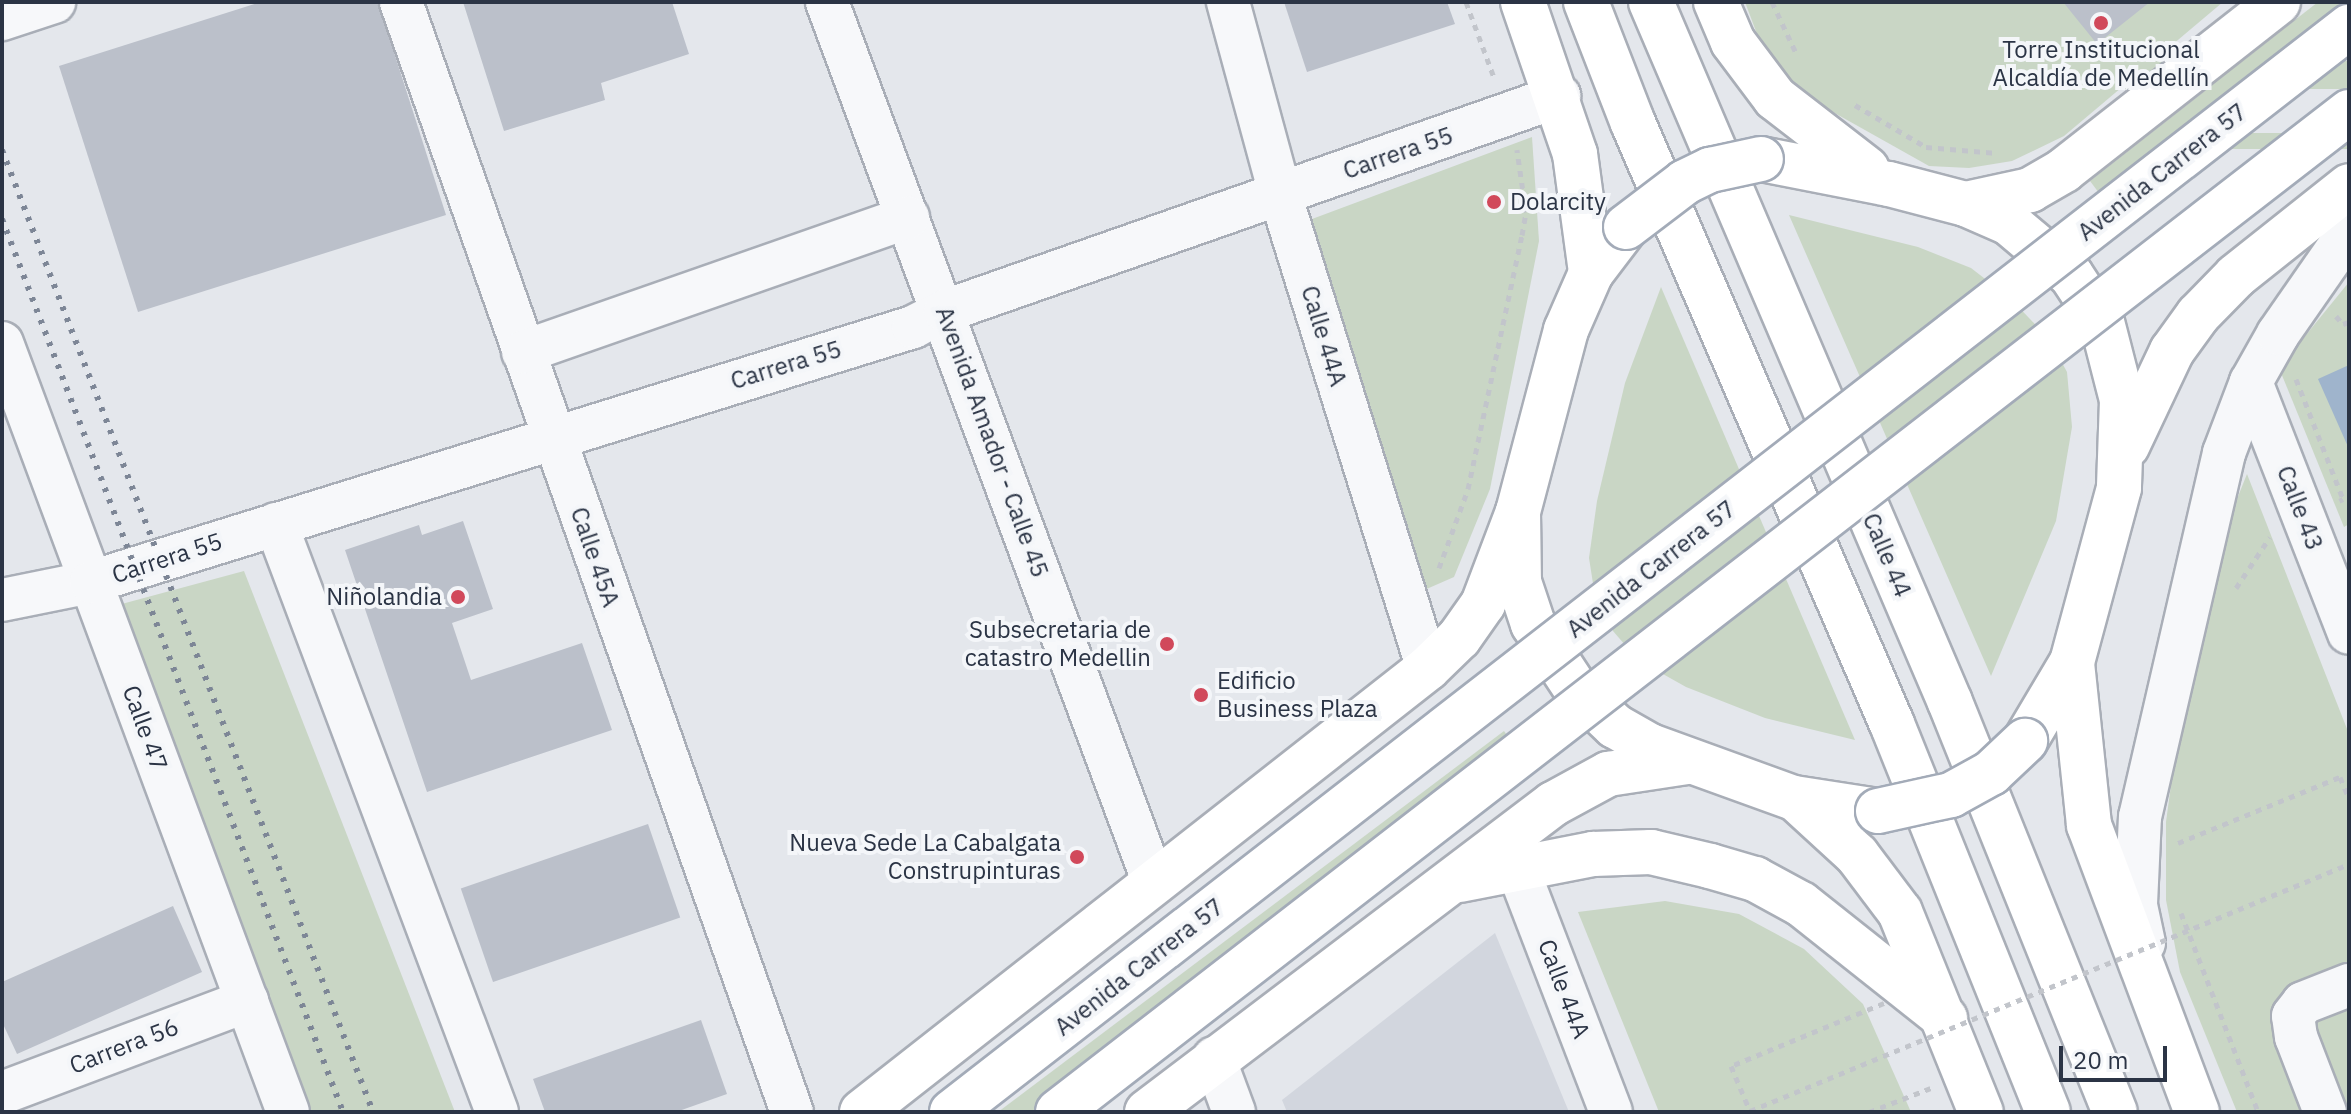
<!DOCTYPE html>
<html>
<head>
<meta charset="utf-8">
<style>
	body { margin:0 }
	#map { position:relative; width:2351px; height:1114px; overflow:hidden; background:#e4e7ec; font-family:"IBM Plex Sans",sans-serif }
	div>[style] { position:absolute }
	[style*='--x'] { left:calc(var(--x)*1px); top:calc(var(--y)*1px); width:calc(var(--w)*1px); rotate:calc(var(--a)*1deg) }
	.built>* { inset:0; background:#d2d6de }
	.green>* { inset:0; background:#c9d6c5; transform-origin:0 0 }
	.water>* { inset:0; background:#9fb4cc }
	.building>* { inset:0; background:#bbc0ca; transform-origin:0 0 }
	.path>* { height:5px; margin-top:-2.5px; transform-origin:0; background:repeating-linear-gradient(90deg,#c2c5cb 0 6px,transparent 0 12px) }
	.roads { filter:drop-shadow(2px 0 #a9aeb7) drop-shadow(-2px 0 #a9aeb7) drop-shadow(0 2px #a9aeb7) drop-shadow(0 -2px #a9aeb7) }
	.minor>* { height:42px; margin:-21px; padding:0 21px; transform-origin:21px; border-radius:21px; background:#f7f8fa }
	.major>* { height:44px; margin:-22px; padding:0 22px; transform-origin:22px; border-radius:22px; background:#fff }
	.rail>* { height:6px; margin-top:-3px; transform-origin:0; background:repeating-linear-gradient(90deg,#7d8696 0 4px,transparent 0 12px) }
	.path-bridge>* { height:5px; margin-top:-2.5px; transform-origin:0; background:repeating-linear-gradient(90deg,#c2c5cb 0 6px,transparent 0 12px) }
	.bridges { filter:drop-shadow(2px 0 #a3abb8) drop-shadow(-2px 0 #a3abb8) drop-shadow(0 2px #a3abb8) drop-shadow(0 -2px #a3abb8) }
	.major-bridge>* { height:44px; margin:-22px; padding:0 22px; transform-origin:22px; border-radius:22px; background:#fff }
	.dots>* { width:22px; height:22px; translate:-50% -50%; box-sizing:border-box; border:4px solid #f4f6f9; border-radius:50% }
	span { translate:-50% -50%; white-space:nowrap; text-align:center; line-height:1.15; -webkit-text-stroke:8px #f4f6f9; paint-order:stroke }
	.poi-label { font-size:24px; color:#2b3445 }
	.left { translate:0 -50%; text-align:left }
	.right { translate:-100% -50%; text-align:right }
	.street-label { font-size:24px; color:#2b3445 }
	.frame { position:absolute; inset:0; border:4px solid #2b3445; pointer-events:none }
	.scale { position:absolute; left:2059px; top:1046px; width:108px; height:36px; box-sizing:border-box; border:4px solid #2b3445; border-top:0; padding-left:10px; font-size:24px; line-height:28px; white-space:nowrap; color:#2b3445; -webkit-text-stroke:6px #f4f6f9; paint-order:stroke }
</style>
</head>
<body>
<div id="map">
	<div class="built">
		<div style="clip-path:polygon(1495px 933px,1569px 1112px,1287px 1112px,1282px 1100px)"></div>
	</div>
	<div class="green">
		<div style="clip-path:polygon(1745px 2px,2223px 2px,2064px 136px,2012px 161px,1969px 168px,1929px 166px,1799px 93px,1763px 50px)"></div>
		<div style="clip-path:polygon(2318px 2px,2348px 2px,2102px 197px,2090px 181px)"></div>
		<div style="left:2349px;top:61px;width:28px;height:272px;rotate:90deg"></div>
		<div style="left:2349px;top:133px;width:16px;height:117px;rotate:90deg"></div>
		<div style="clip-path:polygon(1532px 137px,1539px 241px,1490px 489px,1454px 577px,1422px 591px,1312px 219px)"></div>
		<div style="clip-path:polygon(1789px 215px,1918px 247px,1971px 268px,2011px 299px,2049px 339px,2067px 372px,2072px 427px,2056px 521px,1991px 676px)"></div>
		<div style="clip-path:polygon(2349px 282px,2349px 524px,2344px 527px,2279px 368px)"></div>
		<div style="clip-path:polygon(1661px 287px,1855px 740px,1765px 718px,1686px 687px,1638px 660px,1613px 631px,1594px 590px,1589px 558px,1597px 501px,1625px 383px)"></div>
		<div style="clip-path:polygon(2247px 474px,2349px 734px,2349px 1112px,2237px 1112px,2180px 972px,2166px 900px,2166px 822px,2187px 666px,2215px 554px)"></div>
		<div style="clip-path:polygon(244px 571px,455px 1112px,308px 1112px,118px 605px)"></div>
		<div style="clip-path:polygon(1504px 731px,1512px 742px,1031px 1112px,998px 1112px)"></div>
		<div style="clip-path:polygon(1665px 901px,1739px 914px,1804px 949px,1863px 1004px,1911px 1112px,1659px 1112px,1578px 912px)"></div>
	</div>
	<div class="water">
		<div style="clip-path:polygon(2349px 365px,2349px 449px,2318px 379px)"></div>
	</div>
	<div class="building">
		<div style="clip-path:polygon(261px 2px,378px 2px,446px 215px,138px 312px,59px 66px)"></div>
		<div style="clip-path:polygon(463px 2px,672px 2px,689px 54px,601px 83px,605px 100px,504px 131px)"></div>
		<div style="clip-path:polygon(1284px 2px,1447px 2px,1455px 24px,1307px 72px)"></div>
		<div style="clip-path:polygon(2063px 2px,2150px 2px,2097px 44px)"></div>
		<div style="clip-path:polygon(463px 521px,493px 609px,452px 623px,471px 680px,582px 643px,612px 730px,427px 792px,345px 550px,419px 525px,422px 535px)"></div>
		<div style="left:648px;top:824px;width:99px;height:198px;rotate:71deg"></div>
		<div style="clip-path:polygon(173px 906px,202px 972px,17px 1054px,2px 1022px,2px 982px)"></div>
		<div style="clip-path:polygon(701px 1020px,727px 1094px,676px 1112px,545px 1112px,533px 1079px)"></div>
	</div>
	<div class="path">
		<div style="--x:1466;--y:2;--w:83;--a:69.6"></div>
		<div style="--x:1772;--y:2;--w:59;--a:64.7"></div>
		<div style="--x:1855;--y:105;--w:82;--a:30.6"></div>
		<div style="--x:1926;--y:147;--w:71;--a:4.8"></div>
		<div style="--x:2336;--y:316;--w:11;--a:49"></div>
		<div style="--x:2343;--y:324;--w:6;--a:-18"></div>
		<div style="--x:2296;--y:379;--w:129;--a:68.6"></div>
		<div style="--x:2343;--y:499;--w:4;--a:153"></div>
		<div style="--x:1439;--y:568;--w:84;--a:-69.8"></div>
		<div style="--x:1468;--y:489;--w:260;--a:-78"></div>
		<div style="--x:1522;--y:235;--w:23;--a:-80"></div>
		<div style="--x:1526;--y:212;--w:63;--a:-98.3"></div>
		<div style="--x:2236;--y:588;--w:61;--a:-56.3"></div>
		<div style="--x:2178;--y:843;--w:175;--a:-22.2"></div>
		<div style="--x:2340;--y:777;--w:23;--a:67"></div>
		<div style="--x:2181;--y:913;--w:213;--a:68.8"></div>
		<div style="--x:1869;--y:1112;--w:66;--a:-21.2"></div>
	</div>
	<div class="roads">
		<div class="minor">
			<div style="--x:401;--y:2;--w:1177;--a:70.6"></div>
			<div style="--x:827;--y:2;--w:940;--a:69.64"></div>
			<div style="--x:1228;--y:2;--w:199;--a:74.8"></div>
			<div style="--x:1280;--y:194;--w:497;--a:72.7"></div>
			<div style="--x:2;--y:19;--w:55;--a:-18.1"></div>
			<div style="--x:2;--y:343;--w:820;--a:69.6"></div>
			<div style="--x:523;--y:352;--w:408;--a:-19.3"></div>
			<div style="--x:2251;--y:382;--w:269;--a:68.7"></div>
			<div style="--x:276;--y:524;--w:628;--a:69.4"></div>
			<div style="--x:2;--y:600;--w:91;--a:-11.4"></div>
			<div style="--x:91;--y:582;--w:861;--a:-17.23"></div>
			<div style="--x:913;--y:327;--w:36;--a:-27"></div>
			<div style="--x:945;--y:311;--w:651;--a:-19.3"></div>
			<div style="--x:1517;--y:867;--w:262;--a:69"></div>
			<div style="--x:2144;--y:943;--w:40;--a:-102"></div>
			<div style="--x:2136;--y:904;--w:87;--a:-87.4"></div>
			<div style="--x:2140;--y:817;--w:374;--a:-77"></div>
			<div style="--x:2224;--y:453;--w:76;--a:-69.2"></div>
			<div style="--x:2251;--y:382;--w:55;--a:-60.6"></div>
			<div style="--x:2278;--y:334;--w:124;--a:-55.2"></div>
			<div style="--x:1214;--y:1058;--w:58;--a:69.7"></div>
			<div style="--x:2;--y:1093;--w:262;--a:-20.6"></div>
			<div style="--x:2325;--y:1112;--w:80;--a:-111.1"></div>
			<div style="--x:2296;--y:1037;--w:21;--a:-98"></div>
			<div style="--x:2293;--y:1016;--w:16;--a:-52"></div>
			<div style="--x:2303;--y:1003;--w:49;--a:-21.4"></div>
		</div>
		<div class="major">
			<div style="--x:1523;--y:2;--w:161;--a:71.1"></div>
			<div style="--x:1575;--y:154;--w:120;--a:82.3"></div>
			<div style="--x:1586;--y:2;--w:130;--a:68.8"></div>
			<div style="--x:1633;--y:123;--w:654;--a:66.69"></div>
			<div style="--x:1892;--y:724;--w:418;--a:68.1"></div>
			<div style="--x:1651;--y:2;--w:761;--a:66.87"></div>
			<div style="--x:1950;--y:702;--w:442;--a:68.1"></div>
			<div style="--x:1716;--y:2;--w:43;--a:67"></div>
			<div style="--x:1733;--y:42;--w:70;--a:53.1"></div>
			<div style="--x:1775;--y:98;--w:116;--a:37.7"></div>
			<div style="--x:1761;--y:159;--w:130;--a:11.1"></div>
			<div style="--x:1889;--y:184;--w:80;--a:14.6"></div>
			<div style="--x:1966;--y:204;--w:47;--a:23.8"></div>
			<div style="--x:2009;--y:223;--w:81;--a:40"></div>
			<div style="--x:2071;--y:275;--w:56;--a:56.6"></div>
			<div style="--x:2102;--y:322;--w:81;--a:75.6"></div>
			<div style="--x:2122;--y:400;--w:88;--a:92"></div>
			<div style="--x:2119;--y:488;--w:180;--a:105.1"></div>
			<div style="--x:2072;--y:662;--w:92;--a:120.7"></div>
			<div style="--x:1966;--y:204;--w:66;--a:-12.3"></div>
			<div style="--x:2030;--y:190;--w:39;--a:-30"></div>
			<div style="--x:2064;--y:170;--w:272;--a:-38.1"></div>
			<div style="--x:1626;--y:227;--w:58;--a:127.3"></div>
			<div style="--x:1591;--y:273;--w:62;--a:113.7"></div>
			<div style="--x:1566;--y:330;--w:188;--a:104.8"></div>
			<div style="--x:1518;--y:512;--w:70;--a:89.2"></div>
			<div style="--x:1519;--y:582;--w:44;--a:71.6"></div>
			<div style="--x:1533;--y:624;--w:78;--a:56.5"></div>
			<div style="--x:1576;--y:689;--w:54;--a:43.5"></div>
			<div style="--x:1615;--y:726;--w:40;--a:29.7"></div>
			<div style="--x:1650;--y:746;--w:153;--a:19.9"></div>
			<div style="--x:1794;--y:798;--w:85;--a:8.8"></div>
			<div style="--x:2127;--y:446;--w:105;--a:-64.7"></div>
			<div style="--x:2172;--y:351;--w:44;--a:-54.2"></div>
			<div style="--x:2198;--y:315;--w:54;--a:-45.7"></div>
			<div style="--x:2236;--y:276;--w:144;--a:-38.5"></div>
			<div style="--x:2072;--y:663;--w:163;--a:84"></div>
			<div style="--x:2089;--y:825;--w:307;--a:69.4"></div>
			<div style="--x:1796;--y:799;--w:83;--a:42.6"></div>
			<div style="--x:1857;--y:855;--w:71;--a:53"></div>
			<div style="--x:1900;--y:912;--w:216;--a:68"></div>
			<div style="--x:1460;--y:880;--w:136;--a:-11.1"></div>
			<div style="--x:1593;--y:854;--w:58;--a:-2"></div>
			<div style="--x:1651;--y:852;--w:61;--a:13.3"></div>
			<div style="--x:1710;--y:866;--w:47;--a:16.1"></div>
			<div style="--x:1755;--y:879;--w:52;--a:28.5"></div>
			<div style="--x:1801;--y:904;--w:184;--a:38.4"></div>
			<div style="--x:862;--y:1112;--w:719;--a:-38.11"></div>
			<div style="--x:1428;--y:668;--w:43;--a:-44.1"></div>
			<div style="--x:1459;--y:638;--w:42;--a:-54.8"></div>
			<div style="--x:1483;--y:604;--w:98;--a:-69.2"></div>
			<div style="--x:1147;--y:1112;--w:510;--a:-37.18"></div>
			<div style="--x:1553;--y:804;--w:63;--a:-28.6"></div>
			<div style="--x:1608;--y:774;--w:80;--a:-8.6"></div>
		</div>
	</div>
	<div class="rail">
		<div style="--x:2;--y:150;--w:1031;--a:68.91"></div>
		<div style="--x:2;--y:219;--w:956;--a:69.1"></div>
	</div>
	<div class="path-bridge">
		<div style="--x:1884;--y:1003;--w:165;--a:157.6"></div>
		<div style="--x:1731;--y:1066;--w:49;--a:67.1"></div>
		<div style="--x:1750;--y:1111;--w:648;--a:-22.41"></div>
	</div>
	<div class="bridges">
		<div class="major-bridge">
			<div style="--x:1626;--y:227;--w:74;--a:-37.3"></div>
			<div style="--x:1685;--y:182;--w:28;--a:-26"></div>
			<div style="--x:1710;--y:170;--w:52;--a:-12.2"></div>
			<div style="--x:1878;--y:811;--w:75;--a:-12.4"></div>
			<div style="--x:1951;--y:795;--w:46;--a:-28.8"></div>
			<div style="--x:1991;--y:773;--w:47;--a:-43.3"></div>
			<div style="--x:952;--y:1112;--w:1769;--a:-37.84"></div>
			<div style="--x:1058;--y:1112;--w:1633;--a:-37.76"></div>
		</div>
	</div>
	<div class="dots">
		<div style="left:2101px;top:23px;background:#d1495b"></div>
		<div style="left:1494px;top:202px;background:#d1495b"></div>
		<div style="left:458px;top:597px;background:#d1495b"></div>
		<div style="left:1167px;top:644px;background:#d1495b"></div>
		<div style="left:1201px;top:695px;background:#d1495b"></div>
		<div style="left:1077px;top:857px;background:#d1495b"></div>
	</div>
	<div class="poi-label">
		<span style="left:2101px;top:64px">Torre Institucional<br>Alcaldía de Medellín</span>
		<span class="left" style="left:1510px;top:202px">Dolarcity</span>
		<span class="right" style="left:442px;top:597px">Niñolandia</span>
		<span class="right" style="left:1151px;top:644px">Subsecretaria de<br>catastro Medellin</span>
		<span class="left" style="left:1217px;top:695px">Edificio<br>Business Plaza</span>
		<span class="right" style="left:1061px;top:857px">Nueva Sede La Cabalgata<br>Construpinturas</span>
	</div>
	<div class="street-label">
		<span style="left:1398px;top:153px;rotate:-19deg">Carrera 55</span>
		<span style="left:2162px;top:172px;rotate:-38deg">Avenida Carrera 57</span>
		<span style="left:1324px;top:336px;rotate:73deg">Calle 44A</span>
		<span style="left:786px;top:365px;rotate:-17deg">Carrera 55</span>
		<span style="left:992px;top:442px;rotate:70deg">Avenida Amador - Calle 45</span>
		<span style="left:2300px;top:508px;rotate:69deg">Calle 43</span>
		<span style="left:1887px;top:555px;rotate:67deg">Calle 44</span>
		<span style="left:595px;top:557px;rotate:71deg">Calle 45A</span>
		<span style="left:167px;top:558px;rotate:-18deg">Carrera 55</span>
		<span style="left:1651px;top:569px;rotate:-38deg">Avenida Carrera 57</span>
		<span style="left:145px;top:728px;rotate:70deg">Calle 47</span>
		<span style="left:1139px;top:967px;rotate:-38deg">Avenida Carrera 57</span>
		<span style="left:1564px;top:989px;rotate:69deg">Calle 44A</span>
		<span style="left:124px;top:1046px;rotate:-21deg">Carrera 56</span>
	</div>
	<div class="frame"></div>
	<div class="scale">20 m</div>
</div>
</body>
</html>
